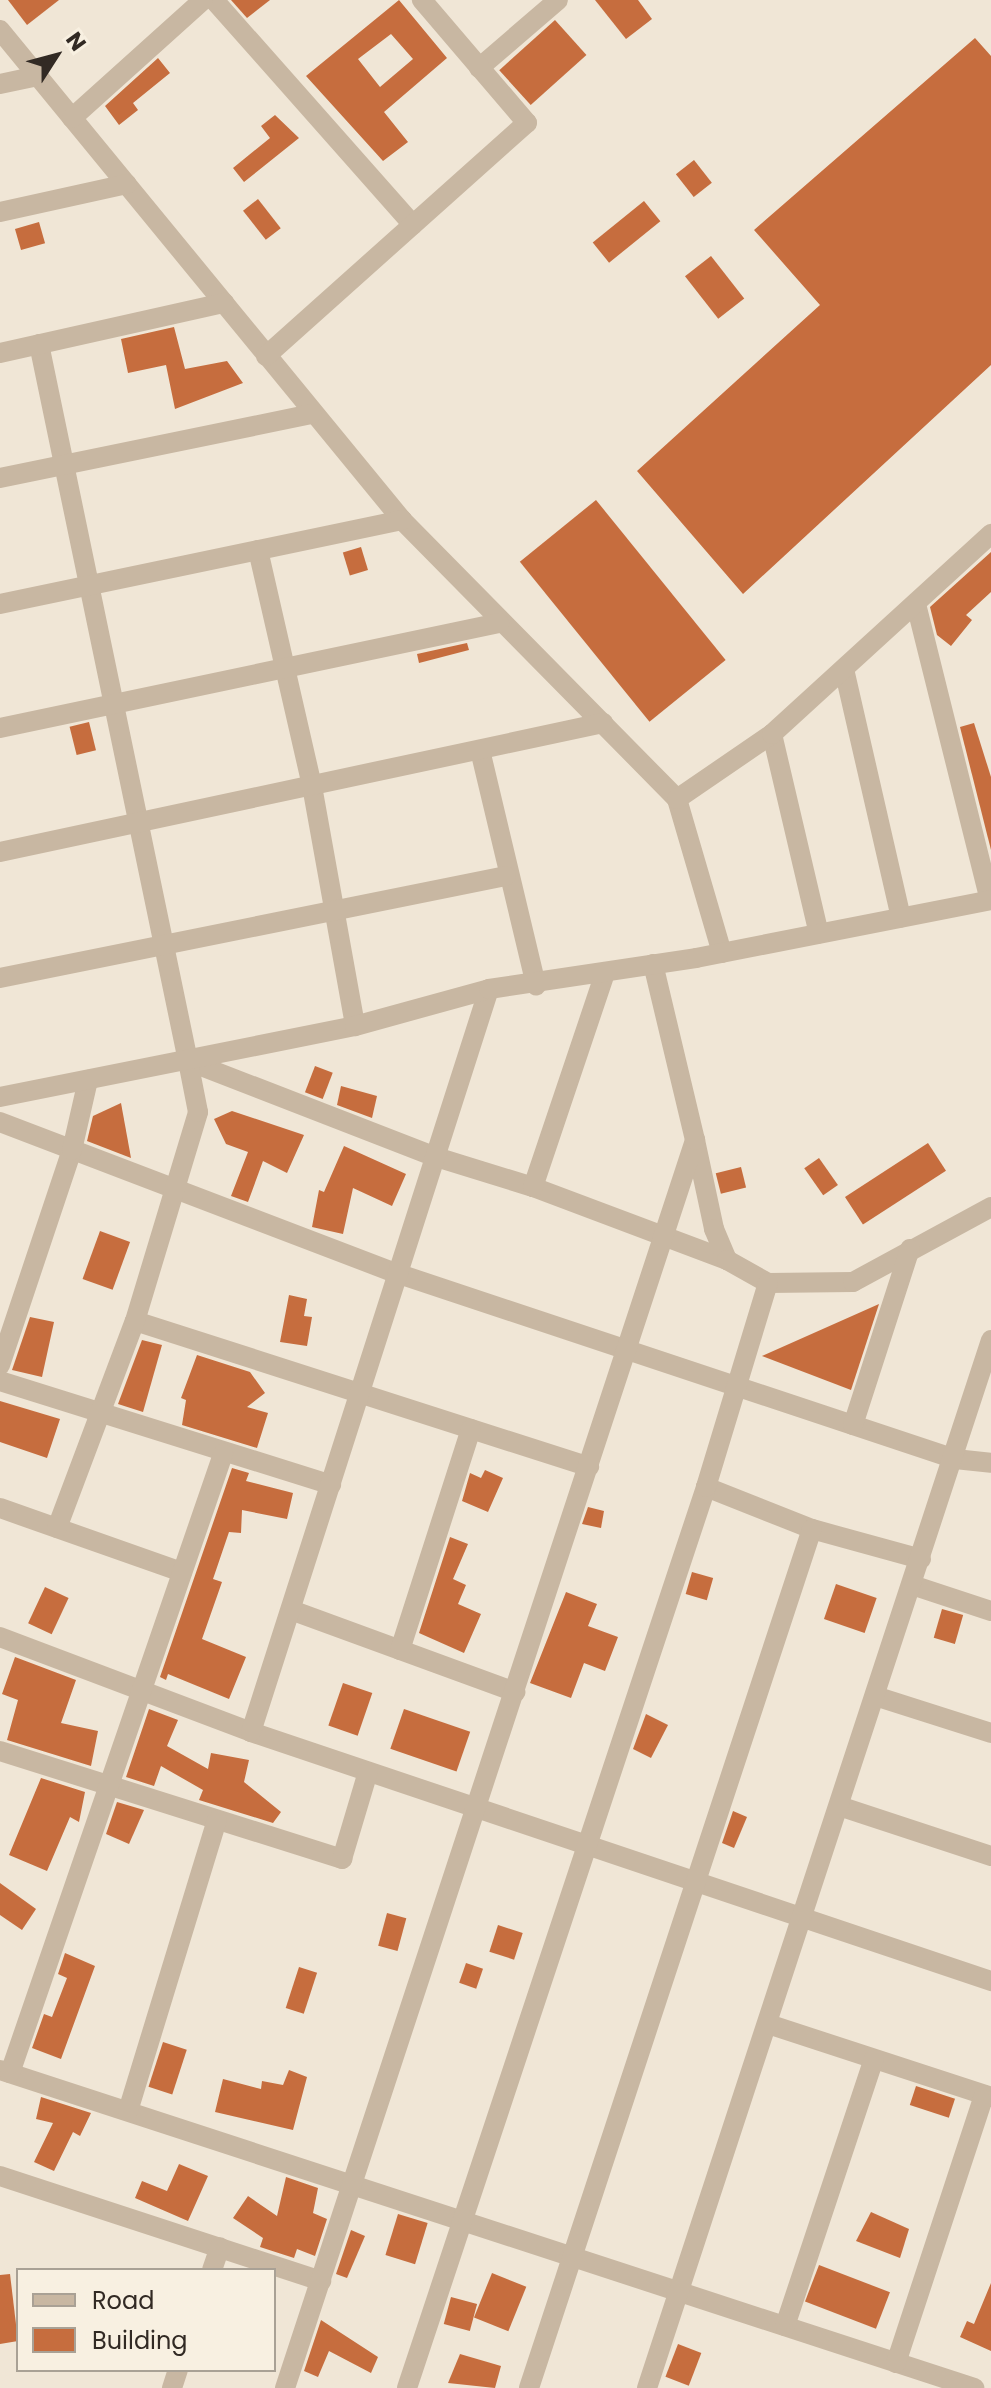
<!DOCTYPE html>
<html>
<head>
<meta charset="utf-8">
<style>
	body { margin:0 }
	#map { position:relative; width:991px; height:2388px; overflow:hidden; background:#f0e6d6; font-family:Poppins,sans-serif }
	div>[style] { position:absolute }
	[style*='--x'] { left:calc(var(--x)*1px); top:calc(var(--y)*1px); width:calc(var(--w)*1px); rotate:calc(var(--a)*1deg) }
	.building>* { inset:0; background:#c66d3e; transform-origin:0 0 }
	.minor>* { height:20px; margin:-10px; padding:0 10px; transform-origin:10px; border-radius:10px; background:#c8b7a2 }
	.tertiary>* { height:20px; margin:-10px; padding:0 10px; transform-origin:10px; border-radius:10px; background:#c8b7a2 }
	span { translate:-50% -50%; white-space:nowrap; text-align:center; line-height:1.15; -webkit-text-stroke:8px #f8f0e1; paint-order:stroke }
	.legend { position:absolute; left:16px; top:2268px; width:260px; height:104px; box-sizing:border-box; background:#f8f0e1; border:2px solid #a9a195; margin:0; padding:10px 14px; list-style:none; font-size:24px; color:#322a24 }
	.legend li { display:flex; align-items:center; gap:16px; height:40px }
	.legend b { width:40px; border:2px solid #a9a195 }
	.north { position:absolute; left:16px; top:16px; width:80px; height:80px; -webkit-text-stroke:6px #f8f0e1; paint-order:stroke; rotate:54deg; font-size:22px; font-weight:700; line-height:32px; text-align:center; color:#322a24 }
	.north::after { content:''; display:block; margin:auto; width:28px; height:36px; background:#322a24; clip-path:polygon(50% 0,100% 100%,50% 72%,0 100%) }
</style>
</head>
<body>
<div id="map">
	<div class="building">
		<div style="clip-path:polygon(8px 0,59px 0,27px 25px)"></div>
		<div style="clip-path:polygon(231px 0,270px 0,247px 18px)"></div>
		<div style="clip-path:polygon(evenodd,399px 0,447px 58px,384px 112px,408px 142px,383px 161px,306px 76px,399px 0,391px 34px,413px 59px,380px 87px,358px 59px,391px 34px)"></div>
		<div style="clip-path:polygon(595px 0,638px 0,652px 19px,626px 39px)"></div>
		<div style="left:555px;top:20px;width:47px;height:75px;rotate:48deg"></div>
		<div style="clip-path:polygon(975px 38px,991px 56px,991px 365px,743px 594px,637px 471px,820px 305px,754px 230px)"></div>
		<div style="clip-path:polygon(158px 58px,170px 73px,133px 103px,138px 110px,119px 125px,105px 106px)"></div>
		<div style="clip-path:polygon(275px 115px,299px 138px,244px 182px,233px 168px,270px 138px,261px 126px)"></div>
		<div style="left:694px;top:160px;width:29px;height:23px;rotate:52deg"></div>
		<div style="left:258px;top:199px;width:37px;height:19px;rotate:52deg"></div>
		<div style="left:644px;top:201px;width:26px;height:66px;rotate:51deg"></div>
		<div style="left:39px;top:222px;width:22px;height:25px;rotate:74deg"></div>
		<div style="left:711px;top:256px;width:54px;height:33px;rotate:52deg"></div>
		<div style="clip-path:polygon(174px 327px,185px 369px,227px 361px,243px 383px,175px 409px,166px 365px,128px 373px,121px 339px)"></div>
		<div style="left:596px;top:500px;width:206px;height:98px;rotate:51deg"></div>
		<div style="left:361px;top:547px;width:24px;height:19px;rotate:73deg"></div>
		<div style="clip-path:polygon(991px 552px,991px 592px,966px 615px,972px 620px,951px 646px,937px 635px,930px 607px)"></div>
		<div style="clip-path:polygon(467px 643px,469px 650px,419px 663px,417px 654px)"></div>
		<div style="left:89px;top:722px;width:29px;height:20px;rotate:76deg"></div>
		<div style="clip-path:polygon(974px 723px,991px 777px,991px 850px,960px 727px)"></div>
		<div style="left:315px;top:1066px;width:19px;height:28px;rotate:21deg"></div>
		<div style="clip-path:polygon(341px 1086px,377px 1096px,372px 1118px,337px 1105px)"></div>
		<div style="clip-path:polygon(121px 1103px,131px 1158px,87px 1141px,93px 1116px)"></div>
		<div style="clip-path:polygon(232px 1111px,304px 1135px,287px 1173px,263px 1161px,248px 1202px,231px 1196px,248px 1152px,226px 1144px,214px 1119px)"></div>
		<div style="left:928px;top:1143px;width:33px;height:99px;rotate:57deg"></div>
		<div style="clip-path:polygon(344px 1146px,406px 1174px,392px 1206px,353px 1188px,343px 1234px,312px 1227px,319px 1190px,324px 1192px)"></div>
		<div style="left:819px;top:1158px;width:33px;height:18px;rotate:55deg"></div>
		<div style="left:741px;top:1167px;width:21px;height:26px;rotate:76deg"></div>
		<div style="left:100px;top:1231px;width:32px;height:51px;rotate:20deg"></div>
		<div style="clip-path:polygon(289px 1295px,307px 1299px,304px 1316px,312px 1317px,307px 1346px,280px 1342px)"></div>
		<div style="clip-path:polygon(879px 1304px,851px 1390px,762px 1356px)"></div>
		<div style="clip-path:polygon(30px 1317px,54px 1322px,42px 1377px,12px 1370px)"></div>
		<div style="clip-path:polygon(142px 1340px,162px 1345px,143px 1412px,118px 1404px)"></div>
		<div style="clip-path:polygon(197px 1355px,250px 1372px,265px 1393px,247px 1407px,268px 1413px,257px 1448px,182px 1425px,186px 1400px,181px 1398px)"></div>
		<div style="clip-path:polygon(0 1401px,60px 1419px,47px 1458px,0 1442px)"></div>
		<div style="clip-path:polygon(232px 1468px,249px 1473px,246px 1481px,293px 1493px,287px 1519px,242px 1510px,241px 1533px,229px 1532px,213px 1579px,222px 1582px,202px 1639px,246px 1657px,229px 1699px,168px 1674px,166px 1680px,160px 1677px)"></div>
		<div style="clip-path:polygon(485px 1470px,503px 1478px,488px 1512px,462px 1501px,470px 1473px,481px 1478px)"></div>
		<div style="clip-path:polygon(588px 1507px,604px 1511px,601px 1528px,582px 1524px)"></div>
		<div style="clip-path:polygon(450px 1537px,468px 1544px,453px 1579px,466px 1585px,458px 1604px,481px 1614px,464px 1653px,419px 1633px)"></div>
		<div style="left:692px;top:1572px;width:22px;height:23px;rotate:16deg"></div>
		<div style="left:836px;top:1584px;width:43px;height:37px;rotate:19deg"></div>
		<div style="left:45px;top:1587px;width:26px;height:40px;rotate:25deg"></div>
		<div style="clip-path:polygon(566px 1592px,597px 1604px,588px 1626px,618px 1637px,605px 1671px,584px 1663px,571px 1698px,530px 1683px)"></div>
		<div style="left:942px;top:1609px;width:22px;height:30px;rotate:16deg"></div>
		<div style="clip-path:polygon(15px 1657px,76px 1680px,61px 1723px,98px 1731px,91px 1766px,7px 1740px,18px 1700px,2px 1694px)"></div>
		<div style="left:343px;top:1683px;width:31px;height:45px;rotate:19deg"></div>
		<div style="clip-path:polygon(149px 1709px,178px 1720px,167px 1746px,208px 1769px,211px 1753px,249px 1760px,244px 1782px,281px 1812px,273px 1823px,199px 1800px,203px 1790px,161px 1766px,154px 1786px,126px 1777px)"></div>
		<div style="left:404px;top:1709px;width:70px;height:42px;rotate:19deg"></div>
		<div style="clip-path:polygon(646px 1714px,668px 1725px,651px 1758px,633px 1749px)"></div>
		<div style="clip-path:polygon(41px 1778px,85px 1792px,79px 1822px,70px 1817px,47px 1871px,9px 1855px)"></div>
		<div style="clip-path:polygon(117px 1802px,144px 1810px,129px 1844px,106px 1834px)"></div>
		<div style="clip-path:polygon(733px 1811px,747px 1817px,734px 1848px,722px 1843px)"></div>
		<div style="clip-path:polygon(0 1883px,36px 1909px,22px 1930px,0 1915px)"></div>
		<div style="left:387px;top:1913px;width:20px;height:34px;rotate:15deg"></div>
		<div style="left:498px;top:1925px;width:26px;height:28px;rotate:18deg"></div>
		<div style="clip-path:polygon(65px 1953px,95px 1966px,61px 2059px,32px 2048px,44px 2014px,52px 2017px,67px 1978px,58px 1974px)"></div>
		<div style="left:466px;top:1963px;width:18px;height:21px;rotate:19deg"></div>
		<div style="left:299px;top:1967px;width:19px;height:43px;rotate:18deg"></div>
		<div style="left:163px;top:2042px;width:25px;height:47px;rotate:18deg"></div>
		<div style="clip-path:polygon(289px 2070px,307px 2077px,293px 2130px,215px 2112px,223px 2079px,261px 2089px,262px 2081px,283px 2085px)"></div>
		<div style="left:916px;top:2086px;width:41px;height:20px;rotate:18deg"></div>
		<div style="clip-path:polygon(41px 2097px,91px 2113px,80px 2136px,73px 2132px,54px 2171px,34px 2162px,53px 2123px,36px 2119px)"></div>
		<div style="clip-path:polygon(179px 2164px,208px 2176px,188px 2221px,135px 2198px,142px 2181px,167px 2191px)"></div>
		<div style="clip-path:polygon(286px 2177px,318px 2188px,313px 2213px,327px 2219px,315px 2256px,297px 2249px,294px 2258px,260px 2247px,263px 2238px,233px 2218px,248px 2196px,277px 2216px)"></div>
		<div style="clip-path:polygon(871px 2212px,909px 2229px,900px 2258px,856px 2241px)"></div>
		<div style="left:398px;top:2214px;width:31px;height:43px;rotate:17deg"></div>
		<div style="clip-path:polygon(351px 2230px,365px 2236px,347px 2278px,336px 2274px)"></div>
		<div style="left:819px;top:2265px;width:76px;height:39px;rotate:21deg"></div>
		<div style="left:492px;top:2273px;width:37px;height:48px;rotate:22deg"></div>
		<div style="clip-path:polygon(10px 2274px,18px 2341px,0 2344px,0 2275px)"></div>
		<div style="clip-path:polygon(991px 2283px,991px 2351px,960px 2337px,967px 2321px,974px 2324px)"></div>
		<div style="left:451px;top:2297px;width:27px;height:28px;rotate:15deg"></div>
		<div style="clip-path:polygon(321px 2320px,378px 2357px,371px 2373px,329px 2351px,318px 2377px,304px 2371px)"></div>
		<div style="left:678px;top:2344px;width:25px;height:35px;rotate:21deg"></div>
		<div style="clip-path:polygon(460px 2354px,501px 2366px,495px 2388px,448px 2383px)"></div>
	</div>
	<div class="minor">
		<div style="--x:214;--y:0;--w:300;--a:48.5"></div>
		<div style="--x:0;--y:30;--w:634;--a:50.63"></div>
		<div style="--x:402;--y:520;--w:392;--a:45.4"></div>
		<div style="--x:479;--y:68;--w:104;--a:-40.7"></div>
		<div style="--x:0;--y:84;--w:39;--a:-12"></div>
		<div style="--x:72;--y:118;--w:176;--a:-42"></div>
		<div style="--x:0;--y:212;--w:130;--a:-12.4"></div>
		<div style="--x:39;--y:344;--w:732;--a:78.26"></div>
		<div style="--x:188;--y:1061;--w:266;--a:21.2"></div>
		<div style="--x:436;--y:1157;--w:102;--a:17.2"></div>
		<div style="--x:533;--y:1187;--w:207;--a:20.6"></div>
		<div style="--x:0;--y:353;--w:230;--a:-12.6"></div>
		<div style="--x:266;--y:356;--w:350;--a:-41.8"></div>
		<div style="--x:527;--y:123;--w:162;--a:-130.5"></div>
		<div style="--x:0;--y:478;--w:318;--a:-11.6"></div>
		<div style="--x:258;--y:550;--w:242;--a:77.1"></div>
		<div style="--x:312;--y:786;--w:244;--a:79.8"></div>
		<div style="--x:0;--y:604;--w:411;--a:-11.8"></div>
		<div style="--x:916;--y:604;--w:305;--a:76"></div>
		<div style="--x:844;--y:669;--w:255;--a:77.1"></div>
		<div style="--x:0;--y:728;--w:510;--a:-11.88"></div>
		<div style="--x:772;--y:734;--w:205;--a:76.8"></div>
		<div style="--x:480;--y:750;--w:242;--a:76.6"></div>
		<div style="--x:0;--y:852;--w:617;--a:-12.08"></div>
		<div style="--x:722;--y:953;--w:160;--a:-106.3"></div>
		<div style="--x:677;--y:799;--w:115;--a:-34.4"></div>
		<div style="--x:772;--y:734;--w:297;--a:-42.4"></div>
		<div style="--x:0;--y:978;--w:516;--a:-11.4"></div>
		<div style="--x:0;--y:1122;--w:427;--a:20.9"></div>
		<div style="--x:399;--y:1274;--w:586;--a:18.4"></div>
		<div style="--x:955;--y:1459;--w:36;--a:6"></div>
		<div style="--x:695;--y:1140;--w:91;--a:77.9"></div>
		<div style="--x:714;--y:1229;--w:34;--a:67"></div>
		<div style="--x:727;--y:1260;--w:47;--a:29.3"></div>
		<div style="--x:768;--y:1283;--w:85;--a:-0.7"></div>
		<div style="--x:853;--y:1282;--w:157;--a:-28.5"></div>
		<div style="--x:533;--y:1187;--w:226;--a:-71.4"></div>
		<div style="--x:135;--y:1321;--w:477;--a:17.8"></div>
		<div style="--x:0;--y:1365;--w:227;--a:-71.5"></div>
		<div style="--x:72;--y:1150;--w:72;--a:-77.1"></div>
		<div style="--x:0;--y:1381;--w:347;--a:17.4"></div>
		<div style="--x:853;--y:1425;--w:185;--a:-72.1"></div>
		<div style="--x:706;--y:1487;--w:114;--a:21.6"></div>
		<div style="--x:812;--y:1529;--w:113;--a:15.4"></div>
		<div style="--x:0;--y:1508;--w:193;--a:19.4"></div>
		<div style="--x:57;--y:1528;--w:221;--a:-69.4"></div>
		<div style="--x:135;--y:1321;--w:218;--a:-73.2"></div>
		<div style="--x:198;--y:1112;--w:52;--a:-101.1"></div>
		<div style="--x:912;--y:1585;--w:83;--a:18.2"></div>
		<div style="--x:291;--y:1610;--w:239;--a:20.1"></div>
		<div style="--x:0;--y:1637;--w:268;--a:20.7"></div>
		<div style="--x:251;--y:1732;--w:781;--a:18.6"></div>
		<div style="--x:400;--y:1650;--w:232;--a:-72.2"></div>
		<div style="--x:875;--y:1696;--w:122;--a:17.7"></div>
		<div style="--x:251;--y:1732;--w:780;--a:-72.24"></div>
		<div style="--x:0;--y:1751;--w:359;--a:17.5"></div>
		<div style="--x:342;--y:1859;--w:91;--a:-73.4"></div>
		<div style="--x:839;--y:1806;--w:160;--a:18.2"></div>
		<div style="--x:768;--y:2024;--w:235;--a:18.1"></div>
		<div style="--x:0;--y:2070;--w:1025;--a:18.08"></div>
		<div style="--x:10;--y:2073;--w:655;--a:-71.01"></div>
		<div style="--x:128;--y:2111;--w:304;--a:-73"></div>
		<div style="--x:0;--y:2176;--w:338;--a:18.1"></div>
		<div style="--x:212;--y:2270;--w:24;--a:-71"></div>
		<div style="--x:785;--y:2326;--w:281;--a:-71.6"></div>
		<div style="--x:896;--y:2363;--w:282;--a:-71.8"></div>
		<div style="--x:172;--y:2388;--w:19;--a:-72"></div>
		<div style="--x:285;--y:2388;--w:1314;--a:-71.81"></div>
		<div style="--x:695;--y:1140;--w:181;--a:-103.4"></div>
		<div style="--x:407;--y:2388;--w:949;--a:-71.64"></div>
		<div style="--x:706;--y:1487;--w:213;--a:-73.1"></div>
		<div style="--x:529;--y:2388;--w:904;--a:-71.77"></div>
		<div style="--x:647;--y:2388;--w:1103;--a:-71.83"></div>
	</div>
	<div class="tertiary">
		<div style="--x:0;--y:1097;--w:362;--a:-11.3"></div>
		<div style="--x:355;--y:1026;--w:139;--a:-15.4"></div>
		<div style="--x:489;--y:989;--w:209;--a:-8.5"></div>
		<div style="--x:696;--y:958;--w:301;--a:-11.1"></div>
	</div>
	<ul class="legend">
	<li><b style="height:10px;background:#c8b7a2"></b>Road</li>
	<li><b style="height:22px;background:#c66d3e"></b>Building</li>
	</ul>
	<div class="north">N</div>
</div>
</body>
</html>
